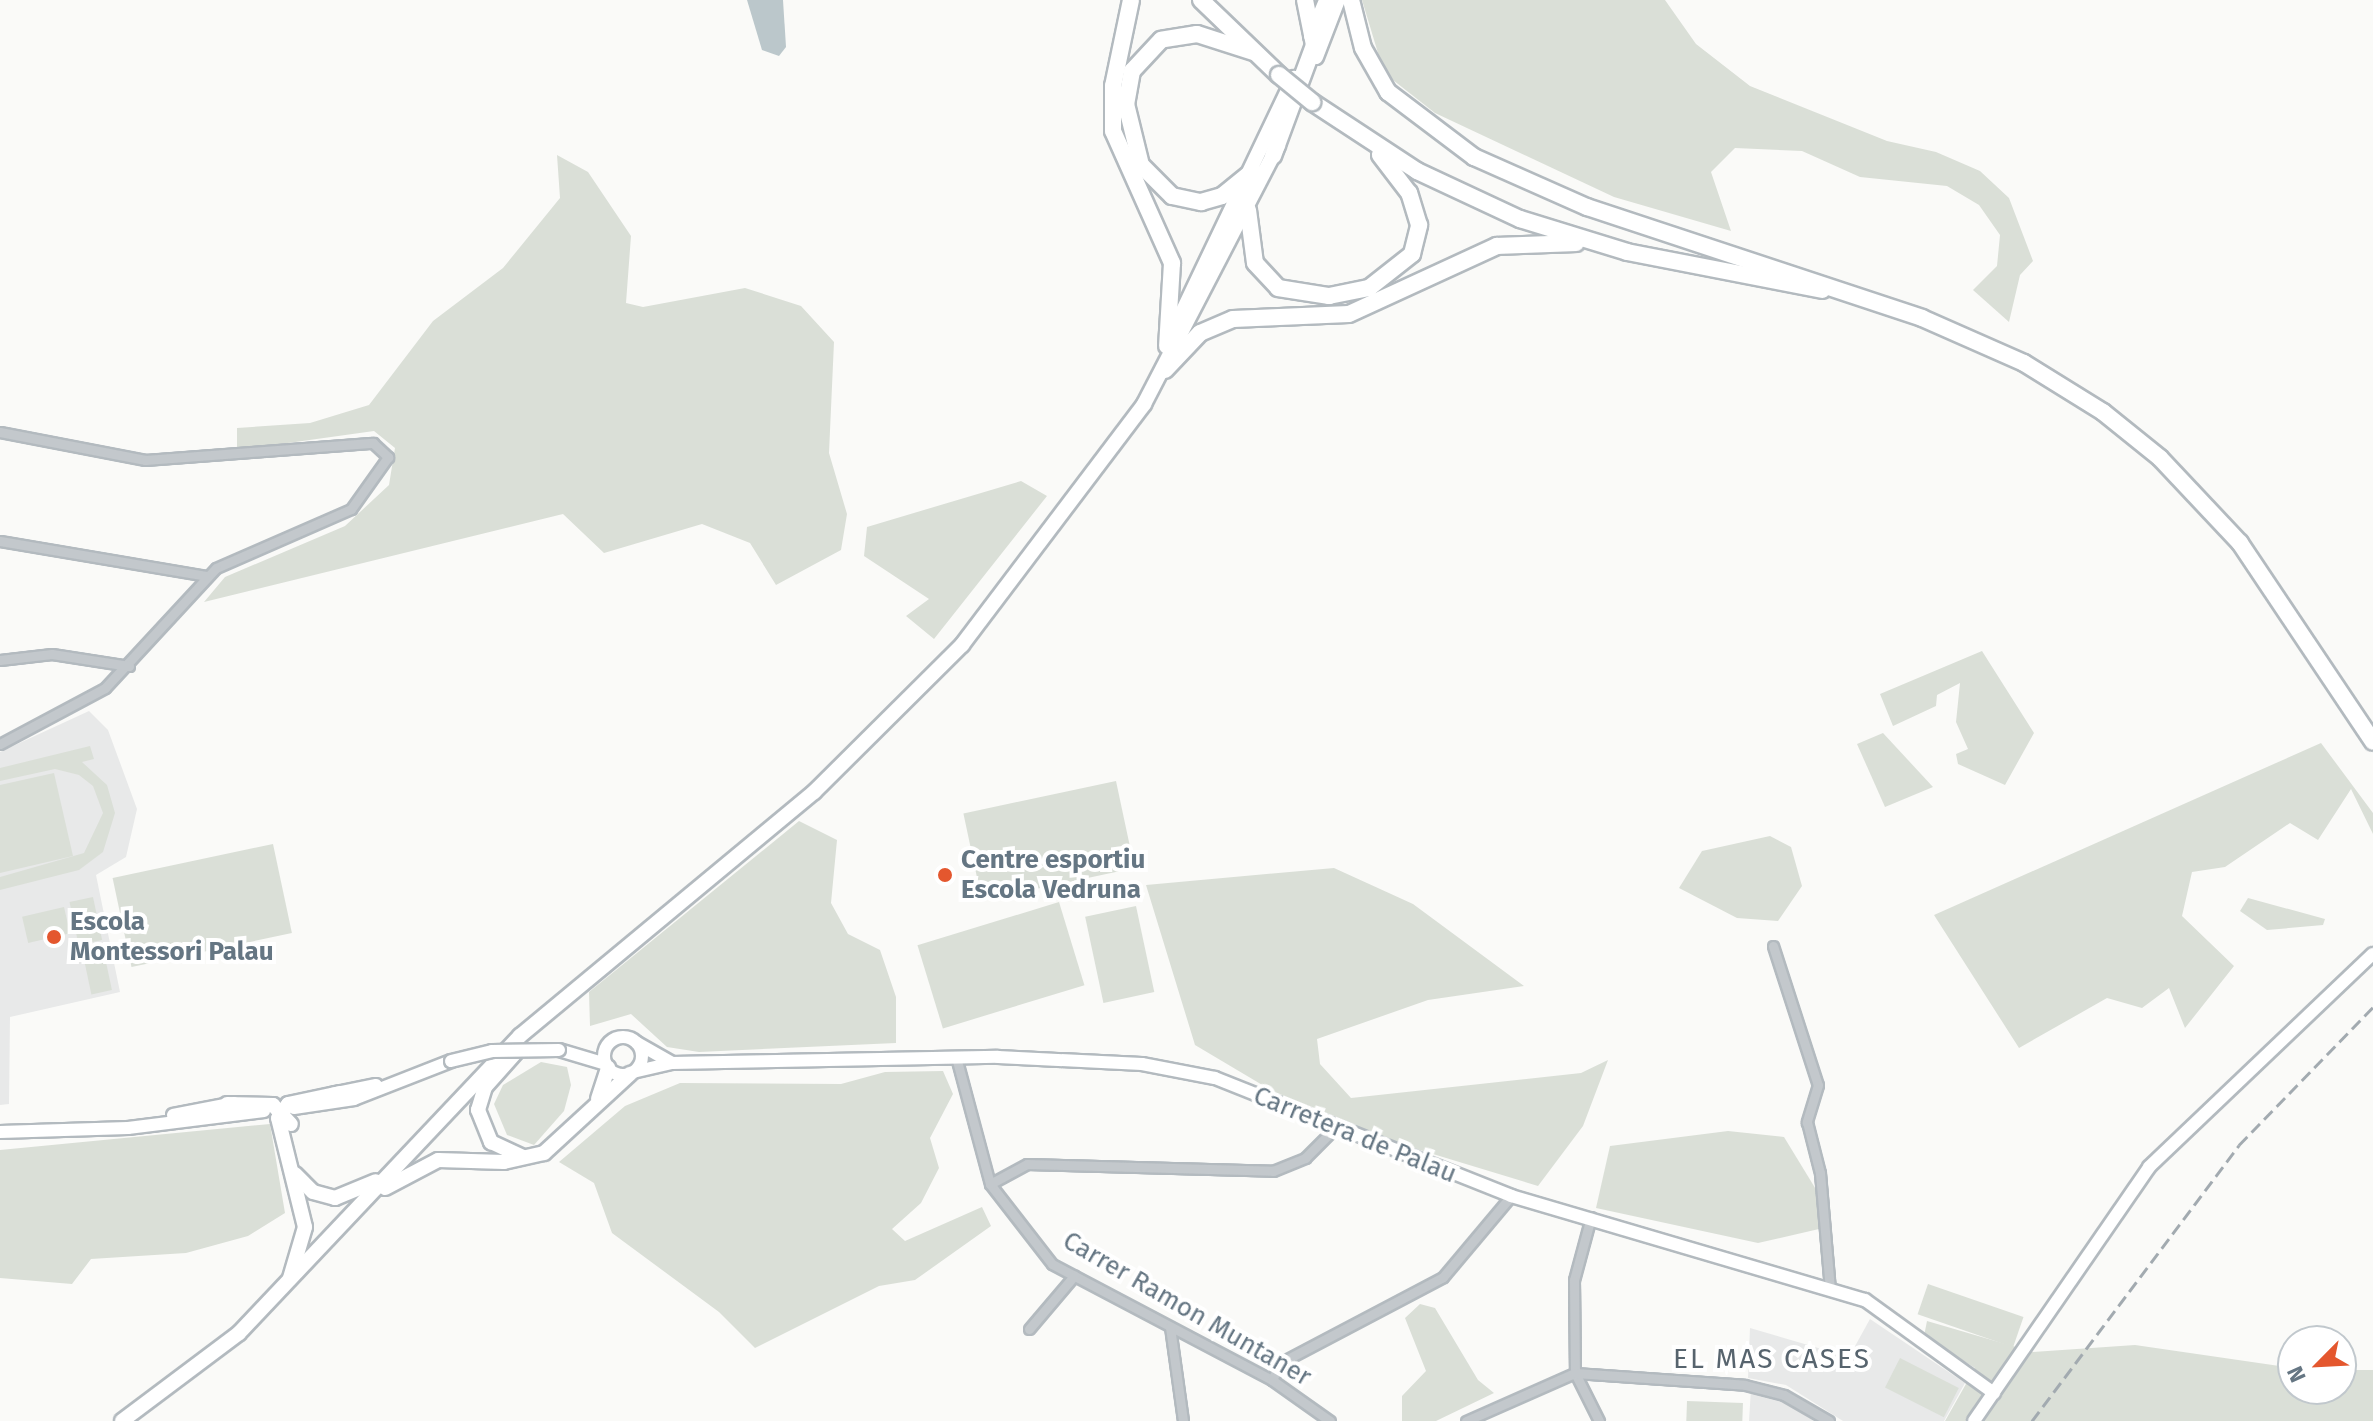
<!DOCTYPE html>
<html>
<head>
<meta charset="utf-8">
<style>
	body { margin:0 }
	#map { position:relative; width:2373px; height:1421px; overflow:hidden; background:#fafaf8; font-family:"Fira Sans",sans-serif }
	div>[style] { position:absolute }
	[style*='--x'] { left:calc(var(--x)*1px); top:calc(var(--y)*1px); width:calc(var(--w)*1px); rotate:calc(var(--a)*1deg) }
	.built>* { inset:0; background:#e8e9e9 }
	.green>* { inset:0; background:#dadfd7; transform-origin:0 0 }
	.water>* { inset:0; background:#bbc7cb }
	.roads { filter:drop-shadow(2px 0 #b3babf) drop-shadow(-2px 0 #b3babf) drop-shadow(0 2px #b3babf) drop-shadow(0 -2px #b3babf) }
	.street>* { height:9px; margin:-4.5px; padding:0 4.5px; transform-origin:4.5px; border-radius:4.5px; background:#c3c8cc }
	.secondary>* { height:12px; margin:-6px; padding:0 6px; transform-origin:6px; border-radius:6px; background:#fff }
	.secondary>.ring { margin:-6px; padding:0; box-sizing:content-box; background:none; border:12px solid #fff; border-radius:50% }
	.primary>* { height:14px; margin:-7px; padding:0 7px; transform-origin:7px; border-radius:7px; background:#fff }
	.highway>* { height:16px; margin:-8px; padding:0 8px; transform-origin:8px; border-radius:8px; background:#fff }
	.rail>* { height:3px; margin-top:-1.5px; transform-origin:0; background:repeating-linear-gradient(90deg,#a2aab0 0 12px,transparent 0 18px) }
	.bridges { filter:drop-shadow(2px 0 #b3babf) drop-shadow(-2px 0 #b3babf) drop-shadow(0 2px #b3babf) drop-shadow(0 -2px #b3babf) }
	.secondary-bridge>* { height:12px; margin:-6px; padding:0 6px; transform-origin:6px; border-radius:6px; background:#fff }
	.highway-bridge>* { height:16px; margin:-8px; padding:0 8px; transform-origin:8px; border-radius:8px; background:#fff }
	.dots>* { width:22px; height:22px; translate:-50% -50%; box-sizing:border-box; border:4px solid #fff; border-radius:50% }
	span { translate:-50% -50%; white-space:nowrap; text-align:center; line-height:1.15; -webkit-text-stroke:8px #fff; paint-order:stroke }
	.poi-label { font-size:26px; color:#657683; font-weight:700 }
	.left { translate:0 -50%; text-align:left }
	.street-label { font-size:26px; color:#657683 }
	.neighbourhood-label { font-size:28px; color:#57646e; letter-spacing:2px }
	.north { position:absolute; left:2277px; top:1325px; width:80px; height:80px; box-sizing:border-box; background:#fff; border:2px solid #c1c8cd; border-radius:50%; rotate:246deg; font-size:22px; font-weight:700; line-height:32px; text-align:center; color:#657683 }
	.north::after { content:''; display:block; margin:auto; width:28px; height:36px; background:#e4572e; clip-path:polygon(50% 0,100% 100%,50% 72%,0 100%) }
</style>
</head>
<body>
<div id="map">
	<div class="built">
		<div style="clip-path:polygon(89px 711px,108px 730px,137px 809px,126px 857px,96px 875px,120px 992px,10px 1017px,9px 1104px,0 1105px,0 752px)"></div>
		<div style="clip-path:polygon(1870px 1319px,1965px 1383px,1944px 1421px,1843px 1421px,1786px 1385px,1748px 1378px,1750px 1328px,1849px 1357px)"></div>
		<div style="clip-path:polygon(1751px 1389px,1791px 1405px,1814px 1421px,1749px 1421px)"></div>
	</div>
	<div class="green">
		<div style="clip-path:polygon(1362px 0,1665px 0,1696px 44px,1750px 86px,1887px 141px,1936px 152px,1980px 171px,2009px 198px,2033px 261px,2020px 275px,2009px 322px,1973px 290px,1997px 266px,2000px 235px,1979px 205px,1947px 186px,1860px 177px,1802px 151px,1735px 148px,1711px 172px,1731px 231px,1614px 197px,1435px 113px,1384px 73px)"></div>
		<div style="clip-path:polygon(557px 155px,588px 172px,631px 236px,626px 303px,643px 307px,745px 288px,801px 306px,834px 342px,829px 453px,847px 514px,841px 550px,776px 585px,750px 543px,702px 524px,604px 553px,563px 514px,204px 602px,225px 577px,345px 526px,389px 485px,395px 448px,374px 431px,237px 450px,237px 428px,310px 423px,369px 405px,433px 321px,503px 268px,560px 198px)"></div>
		<div style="clip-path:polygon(1021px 481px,1047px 496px,934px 639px,906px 616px,929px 599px,864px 556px,867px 527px)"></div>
		<div style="clip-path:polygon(1982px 651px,2034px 733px,2005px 785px,1958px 764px,1956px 754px,1968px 749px,1956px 722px,1960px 683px,1937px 695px,1936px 706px,1893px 726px,1880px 694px)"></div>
		<div style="clip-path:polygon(1883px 733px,1933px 787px,1885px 807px,1857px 744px)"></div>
		<div style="clip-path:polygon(2321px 743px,2373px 813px,2373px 834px,2351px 789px,2318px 840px,2290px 823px,2225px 867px,2192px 872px,2182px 916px,2234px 966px,2185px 1028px,2169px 988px,2142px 1008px,2107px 998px,2019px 1048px,1934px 915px)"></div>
		<div style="clip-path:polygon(90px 746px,94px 759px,82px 762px,107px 785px,115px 813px,103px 852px,79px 870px,0 890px,0 877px,84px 853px,103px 813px,93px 786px,79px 775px,55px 769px,0 781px,0 768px)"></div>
		<div style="clip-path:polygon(54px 773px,73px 856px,0 873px,0 785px)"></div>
		<div style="left:1116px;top:781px;width:89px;height:156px;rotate:78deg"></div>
		<div style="clip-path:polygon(799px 821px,837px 840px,831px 903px,848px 934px,880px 950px,896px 997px,896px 1043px,699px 1052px,667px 1047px,631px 1014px,590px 1026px,589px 992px)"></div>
		<div style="clip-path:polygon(1770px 836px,1791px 847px,1802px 886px,1778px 921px,1737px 918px,1679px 888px,1702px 851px)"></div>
		<div style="left:273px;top:844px;width:91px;height:164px;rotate:78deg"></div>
		<div style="clip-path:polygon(1334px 868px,1413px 904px,1524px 986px,1428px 1000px,1317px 1039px,1320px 1064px,1351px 1098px,1581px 1073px,1608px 1060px,1583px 1126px,1538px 1186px,1321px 1120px,1195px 1045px,1146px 885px)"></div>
		<div style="left:93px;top:897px;width:44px;height:24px;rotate:78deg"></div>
		<div style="clip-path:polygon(2248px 898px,2325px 919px,2323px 925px,2267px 930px,2240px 911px)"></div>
		<div style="left:1059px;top:902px;width:87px;height:148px;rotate:73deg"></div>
		<div style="left:1136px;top:906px;width:88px;height:52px;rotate:78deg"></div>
		<div style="left:64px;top:907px;width:27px;height:43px;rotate:77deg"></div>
		<div style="left:103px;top:948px;width:43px;height:21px;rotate:78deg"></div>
		<div style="clip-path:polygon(541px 1062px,567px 1067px,571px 1085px,564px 1111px,534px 1145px,507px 1135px,494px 1104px,503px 1085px)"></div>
		<div style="clip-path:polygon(943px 1071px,953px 1094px,930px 1138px,939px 1168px,921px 1203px,892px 1229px,905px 1241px,982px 1207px,991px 1226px,915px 1280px,879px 1286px,755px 1348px,719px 1312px,612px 1233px,594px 1183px,559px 1162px,625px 1106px,680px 1083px,841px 1084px,885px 1072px)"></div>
		<div style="clip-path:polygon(270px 1124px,285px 1213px,248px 1236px,186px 1253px,91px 1259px,72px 1284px,0 1278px,0 1150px)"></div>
		<div style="clip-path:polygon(1728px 1131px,1784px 1137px,1820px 1196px,1819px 1229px,1758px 1243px,1596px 1208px,1610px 1146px)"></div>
		<div style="left:1928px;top:1284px;width:101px;height:32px;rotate:19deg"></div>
		<div style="clip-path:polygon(1420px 1304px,1435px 1308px,1478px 1380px,1494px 1393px,1436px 1421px,1402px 1421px,1402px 1396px,1426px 1371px,1405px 1318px)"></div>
		<div style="clip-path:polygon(1927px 1321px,2033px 1352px,2135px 1345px,2293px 1368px,2293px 1389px,2341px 1389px,2341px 1370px,2373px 1370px,2373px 1421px,1945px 1421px,1975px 1368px,1924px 1336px)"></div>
		<div style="left:1900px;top:1358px;width:66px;height:33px;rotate:27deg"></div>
		<div style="left:1687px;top:1401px;width:56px;height:20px;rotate:2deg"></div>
	</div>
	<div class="water">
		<div style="clip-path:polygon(747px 0,783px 0,786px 47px,779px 56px,762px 50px)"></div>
	</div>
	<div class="roads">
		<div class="street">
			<div style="--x:0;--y:432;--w:148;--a:10.9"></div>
			<div style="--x:145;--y:460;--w:229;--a:-4.3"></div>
			<div style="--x:373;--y:443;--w:21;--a:43"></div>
			<div style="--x:388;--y:457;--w:64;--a:125.4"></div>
			<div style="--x:351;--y:509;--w:147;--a:156.4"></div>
			<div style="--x:216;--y:568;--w:163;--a:132.8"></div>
			<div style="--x:105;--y:688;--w:119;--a:151.9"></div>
			<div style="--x:0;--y:541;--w:209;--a:9.6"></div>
			<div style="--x:0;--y:660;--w:52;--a:-6.6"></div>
			<div style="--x:52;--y:654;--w:78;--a:8.9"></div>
			<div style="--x:1773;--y:946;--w:146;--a:72.1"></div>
			<div style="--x:1818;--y:1085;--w:39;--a:107"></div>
			<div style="--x:1807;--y:1122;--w:53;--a:75.7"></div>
			<div style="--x:1820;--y:1173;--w:116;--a:85.1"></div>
			<div style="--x:956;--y:1057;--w:131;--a:75"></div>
			<div style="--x:990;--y:1184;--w:101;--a:52.2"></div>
			<div style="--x:1052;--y:1264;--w:249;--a:27.8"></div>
			<div style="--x:1272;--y:1380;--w:71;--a:35.3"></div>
			<div style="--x:990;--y:1184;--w:42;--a:-28.4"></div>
			<div style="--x:1027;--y:1164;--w:246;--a:1.6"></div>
			<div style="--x:1273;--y:1171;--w:35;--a:-22"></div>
			<div style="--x:1305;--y:1158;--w:44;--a:-45"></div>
			<div style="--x:1591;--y:1217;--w:65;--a:105.1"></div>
			<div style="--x:1574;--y:1280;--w:93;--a:89.4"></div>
			<div style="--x:1575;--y:1373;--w:54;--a:63.4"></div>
			<div style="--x:1170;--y:1327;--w:95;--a:82.1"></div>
			<div style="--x:1029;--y:1329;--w:70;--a:-49.7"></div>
			<div style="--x:1272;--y:1380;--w:19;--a:-65"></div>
			<div style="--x:1280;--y:1363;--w:184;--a:-27.8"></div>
			<div style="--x:1443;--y:1277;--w:106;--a:-50"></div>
			<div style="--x:1466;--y:1421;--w:119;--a:-23.8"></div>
			<div style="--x:1575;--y:1373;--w:170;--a:4"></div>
			<div style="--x:1745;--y:1385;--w:40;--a:14.4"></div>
			<div style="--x:1784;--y:1395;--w:52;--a:30"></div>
		</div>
		<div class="secondary">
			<div class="ring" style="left:604px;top:1037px;width:26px;height:26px"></div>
			<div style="--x:637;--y:1043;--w:40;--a:29.7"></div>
			<div style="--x:559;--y:1050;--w:49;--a:16.6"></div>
			<div style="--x:633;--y:1072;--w:40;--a:-13"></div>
			<div style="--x:672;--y:1063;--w:326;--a:-1.1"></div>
			<div style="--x:998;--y:1057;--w:144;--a:2.8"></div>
			<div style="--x:1142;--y:1064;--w:74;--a:10.9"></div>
			<div style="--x:1215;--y:1078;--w:319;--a:21.7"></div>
			<div style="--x:1511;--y:1196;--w:369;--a:16.4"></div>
			<div style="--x:1865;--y:1300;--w:159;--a:35.8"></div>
			<div style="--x:332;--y:1094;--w:45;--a:-11.6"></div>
			<div style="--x:294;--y:1108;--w:61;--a:-8.5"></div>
			<div style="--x:354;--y:1099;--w:104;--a:-21.4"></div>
			<div style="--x:173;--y:1115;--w:62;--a:-11.1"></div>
			<div style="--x:0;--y:1132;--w:128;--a:-1.8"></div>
			<div style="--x:128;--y:1128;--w:137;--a:-7.1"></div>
			<div style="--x:1974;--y:1421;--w:308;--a:-55.4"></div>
			<div style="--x:2149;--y:1167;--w:309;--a:-43.6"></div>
		</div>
		<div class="primary">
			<div style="--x:1311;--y:36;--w:39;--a:-67"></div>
			<div style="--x:1316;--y:57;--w:61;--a:-68.9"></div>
			<div style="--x:1167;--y:344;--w:295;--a:-64.5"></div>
			<div style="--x:517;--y:1051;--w:48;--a:131.6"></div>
			<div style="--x:485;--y:1087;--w:24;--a:107"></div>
			<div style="--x:478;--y:1110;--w:35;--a:68"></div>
			<div style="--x:491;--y:1142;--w:35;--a:25"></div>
			<div style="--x:598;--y:1099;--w:33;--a:-72"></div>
			<div style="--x:227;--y:1104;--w:46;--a:1.2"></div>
			<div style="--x:273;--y:1105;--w:26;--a:47"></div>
			<div style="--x:295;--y:1174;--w:25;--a:45"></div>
			<div style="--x:313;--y:1192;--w:23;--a:15"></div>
			<div style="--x:335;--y:1198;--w:44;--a:-22.5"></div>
			<div style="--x:385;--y:1188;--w:60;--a:-27.8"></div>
			<div style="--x:438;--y:1160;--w:66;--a:1.7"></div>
			<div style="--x:504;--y:1162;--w:41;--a:-12.7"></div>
			<div style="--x:544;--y:1153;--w:117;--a:-42.6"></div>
			<div style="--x:290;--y:1278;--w:53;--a:-73.6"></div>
			<div style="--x:305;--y:1227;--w:112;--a:-103.9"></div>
			<div style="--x:278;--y:1118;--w:17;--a:-54"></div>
			<div style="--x:288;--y:1104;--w:53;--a:-11.9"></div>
			<div style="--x:122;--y:1421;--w:146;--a:-36.9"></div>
			<div style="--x:239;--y:1333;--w:409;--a:-46.6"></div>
			<div style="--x:520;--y:1036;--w:382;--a:-39.7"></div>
			<div style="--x:814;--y:792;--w:209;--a:-44.8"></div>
			<div style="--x:962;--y:645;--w:302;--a:-52.9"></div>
			<div style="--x:1144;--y:404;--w:291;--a:-62.6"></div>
		</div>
		<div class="highway">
			<div style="--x:1131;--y:0;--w:88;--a:101.8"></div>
			<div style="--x:1113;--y:86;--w:45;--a:90"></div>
			<div style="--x:1113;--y:131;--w:145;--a:65.9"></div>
			<div style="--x:1172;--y:263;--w:83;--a:93.4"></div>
			<div style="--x:1201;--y:0;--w:108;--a:43.9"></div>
			<div style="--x:1351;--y:0;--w:49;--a:76"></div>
			<div style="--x:1363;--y:48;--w:51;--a:60.4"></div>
			<div style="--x:1388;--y:92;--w:108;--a:37.1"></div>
			<div style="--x:1474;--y:157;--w:124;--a:23.9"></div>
			<div style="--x:1587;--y:207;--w:353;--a:18.3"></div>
			<div style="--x:1922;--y:318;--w:111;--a:23.8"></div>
			<div style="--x:2024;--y:363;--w:93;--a:31.8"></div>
			<div style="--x:2103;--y:412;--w:73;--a:38.9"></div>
			<div style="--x:2160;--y:458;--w:117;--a:46.7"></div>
			<div style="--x:2240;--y:543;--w:239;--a:56.2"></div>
			<div style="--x:1253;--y:52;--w:59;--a:-162.2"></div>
			<div style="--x:1197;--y:34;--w:36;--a:171"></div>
			<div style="--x:1161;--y:40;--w:42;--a:133.1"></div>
			<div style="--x:1132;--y:71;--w:34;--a:100"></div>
			<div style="--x:1126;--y:104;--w:63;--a:76.2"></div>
			<div style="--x:1141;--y:165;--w:44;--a:45"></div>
			<div style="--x:1172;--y:196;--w:30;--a:12"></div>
			<div style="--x:1201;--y:202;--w:22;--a:-16"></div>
			<div style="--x:1222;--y:196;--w:40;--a:-39"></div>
			<div style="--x:1312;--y:102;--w:126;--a:33.3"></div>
			<div style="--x:1417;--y:171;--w:114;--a:25"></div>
			<div style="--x:1520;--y:219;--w:112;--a:17.1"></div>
			<div style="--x:1627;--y:252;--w:199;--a:11"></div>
			<div style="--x:1273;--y:156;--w:118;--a:-69.7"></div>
			<div style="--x:1314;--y:45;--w:46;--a:-101.3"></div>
			<div style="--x:1248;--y:210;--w:53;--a:82.5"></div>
			<div style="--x:1255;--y:263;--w:34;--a:47"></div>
			<div style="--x:1278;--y:288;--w:52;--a:8.9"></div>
			<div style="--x:1329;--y:296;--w:41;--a:-11.3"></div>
			<div style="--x:1369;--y:288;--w:55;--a:-38.3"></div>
			<div style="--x:1412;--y:254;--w:30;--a:-76"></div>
			<div style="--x:1419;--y:225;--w:34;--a:-107"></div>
			<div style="--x:1409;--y:193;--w:48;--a:-127.3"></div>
			<div style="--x:1165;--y:370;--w:51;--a:-46.6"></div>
			<div style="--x:1200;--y:333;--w:36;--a:-23"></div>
			<div style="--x:1233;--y:319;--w:116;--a:-2.5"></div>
			<div style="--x:1349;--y:314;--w:163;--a:-24.7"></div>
			<div style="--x:1497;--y:246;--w:79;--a:-2.2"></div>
		</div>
	</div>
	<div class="rail">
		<div style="--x:2032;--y:1421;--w:345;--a:-53.1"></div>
		<div style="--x:2239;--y:1145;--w:192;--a:-45.8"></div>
	</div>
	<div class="bridges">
		<div class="secondary-bridge">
			<div style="--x:451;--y:1061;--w:42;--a:-13.7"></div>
			<div style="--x:492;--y:1051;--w:67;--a:-0.9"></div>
		</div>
		<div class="highway-bridge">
			<div style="--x:1279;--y:75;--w:43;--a:39.3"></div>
		</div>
	</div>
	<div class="dots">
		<div style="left:945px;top:875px;background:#e4572e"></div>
		<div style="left:54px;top:937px;background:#e4572e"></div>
	</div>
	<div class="poi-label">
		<span class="left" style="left:961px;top:875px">Centre esportiu<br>Escola Vedruna</span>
		<span class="left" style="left:70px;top:937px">Escola<br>Montessori Palau</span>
	</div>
	<div class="street-label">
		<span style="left:1355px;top:1135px;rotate:22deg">Carretera de Palau</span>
		<span style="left:1187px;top:1309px;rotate:30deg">Carrer Ramon Muntaner</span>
	</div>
	<div class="neighbourhood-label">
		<span style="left:1772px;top:1359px">EL MAS CASES</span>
	</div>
	<div class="north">N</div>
</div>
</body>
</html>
